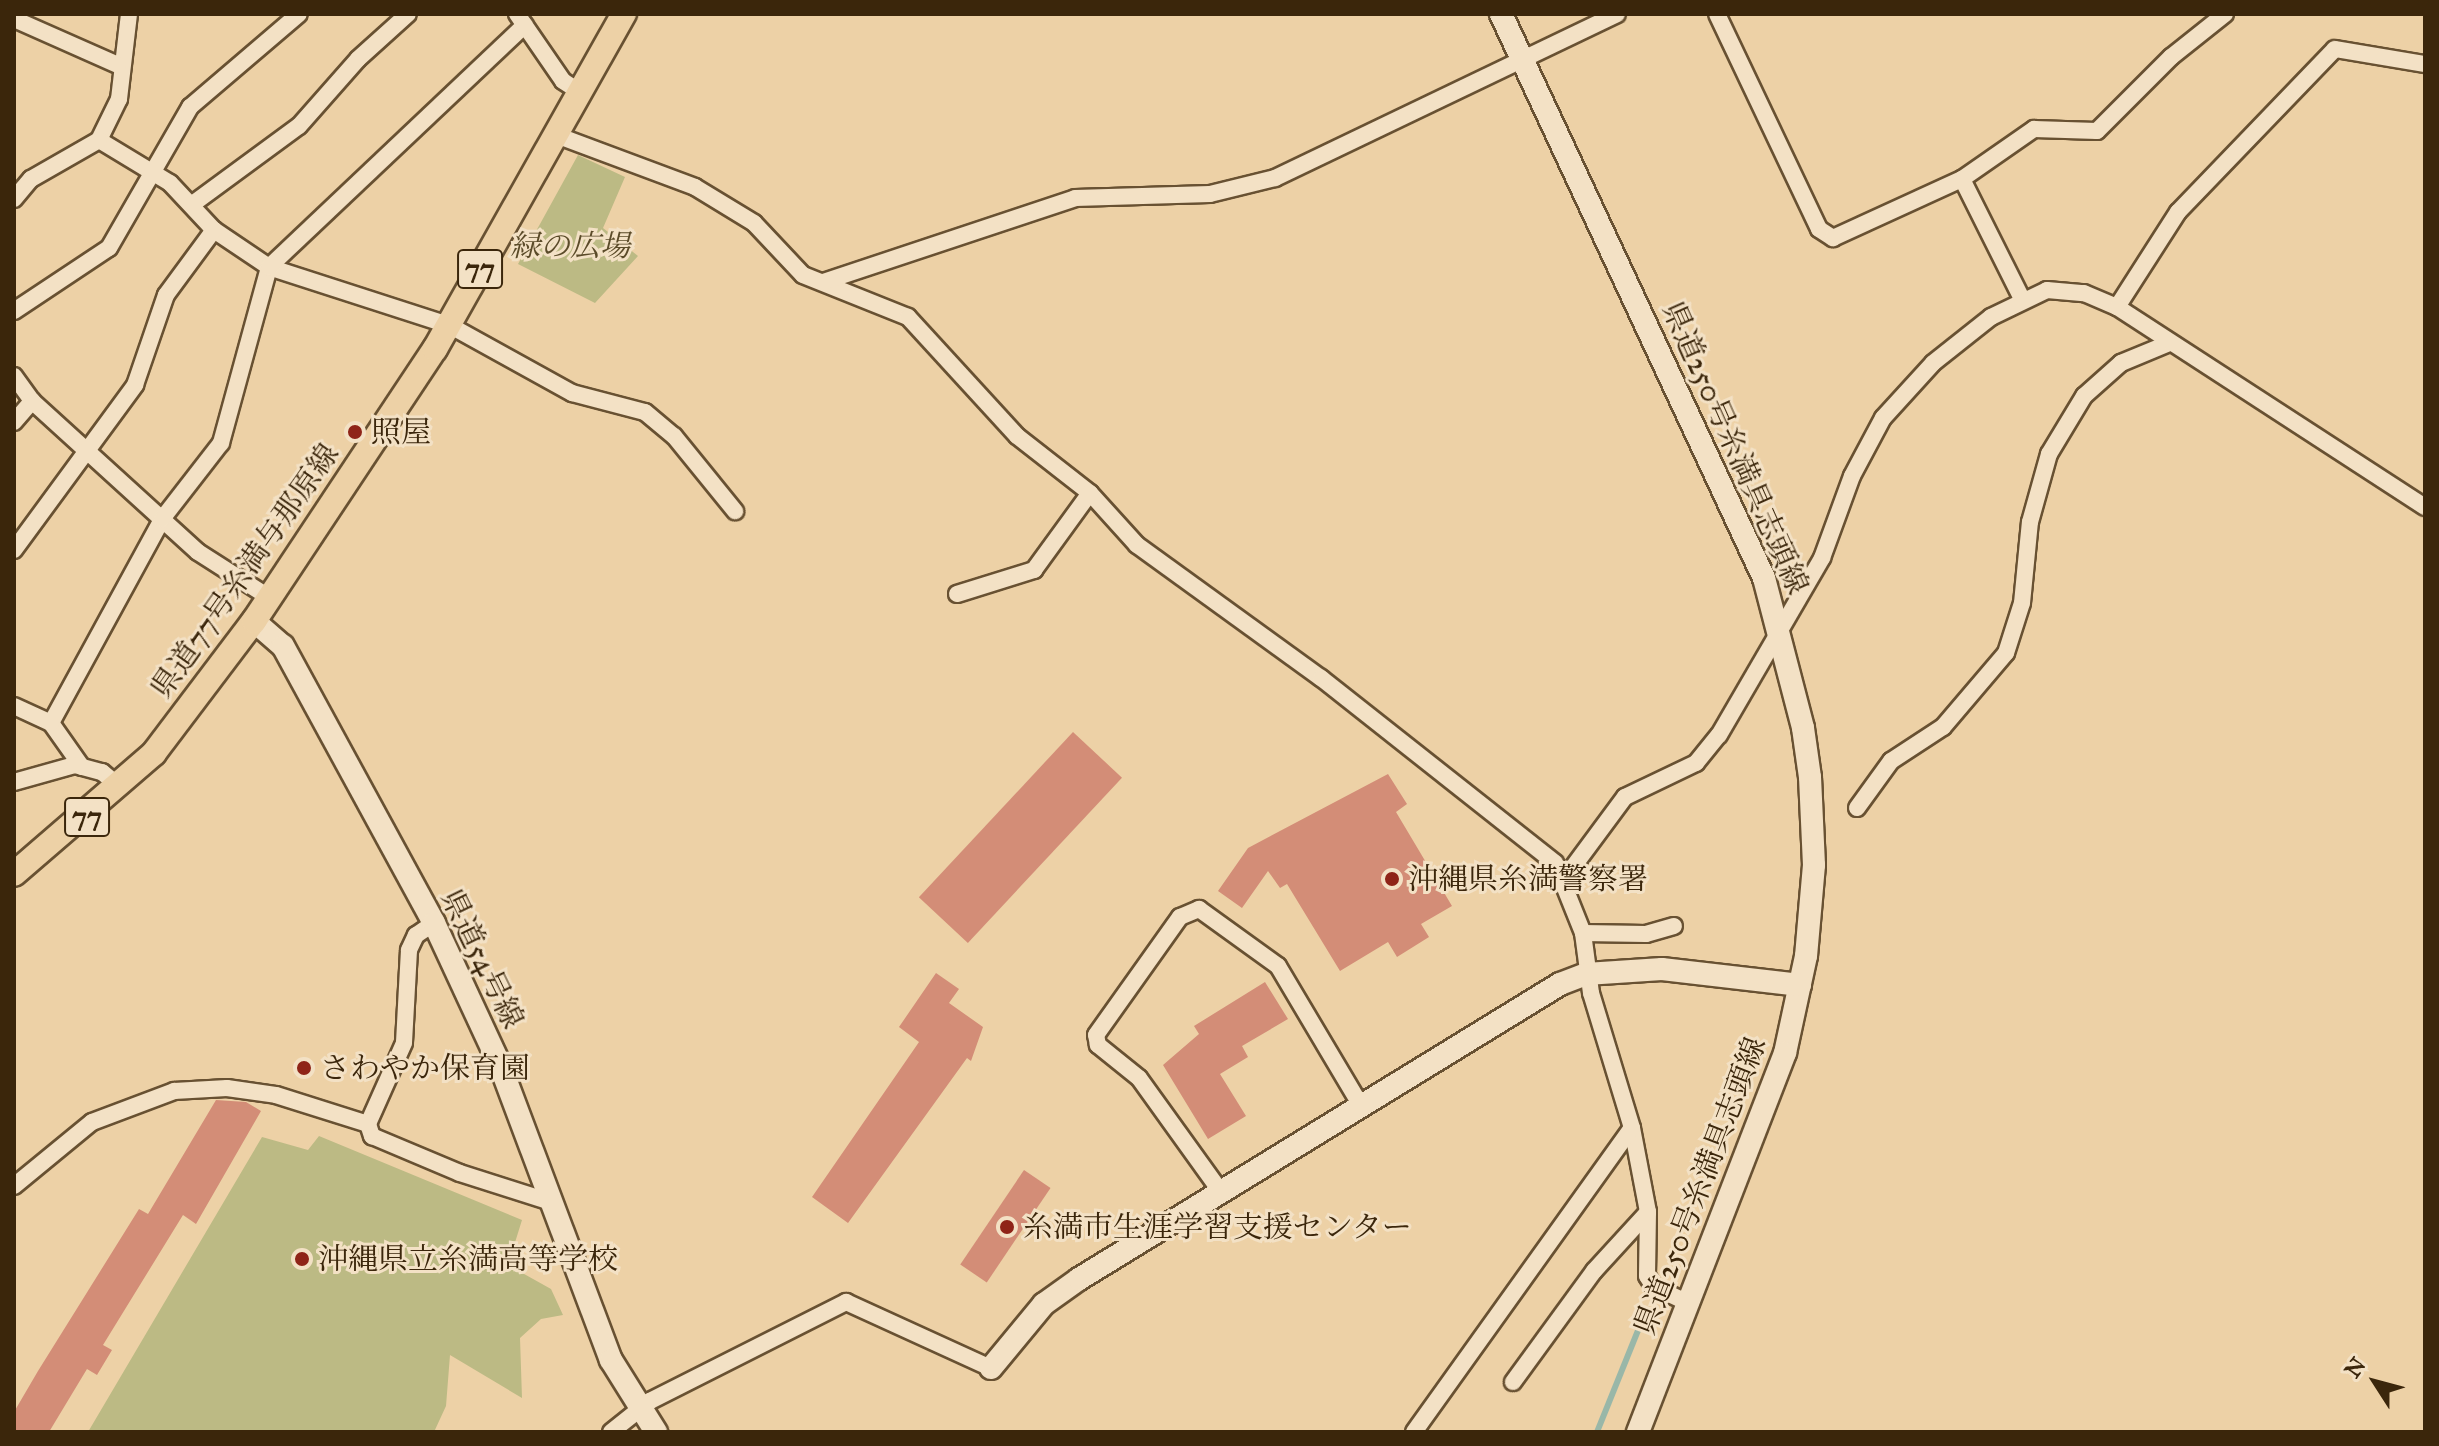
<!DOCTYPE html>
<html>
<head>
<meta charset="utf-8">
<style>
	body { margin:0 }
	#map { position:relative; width:2439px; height:1446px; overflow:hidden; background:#edd1a6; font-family:"IM FELL Great Primer","Noto Serif JP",serif }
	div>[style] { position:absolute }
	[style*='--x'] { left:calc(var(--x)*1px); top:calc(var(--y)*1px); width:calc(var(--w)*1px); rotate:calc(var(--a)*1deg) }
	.green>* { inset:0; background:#bcba84 }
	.stream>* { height:6px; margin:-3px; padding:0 3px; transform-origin:3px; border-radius:3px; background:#99b7a8 }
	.building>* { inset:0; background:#d38d77; transform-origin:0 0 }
	.roads { filter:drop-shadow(2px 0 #685132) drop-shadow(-2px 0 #685132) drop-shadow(0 2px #685132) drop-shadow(0 -2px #685132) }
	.street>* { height:16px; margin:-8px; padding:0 8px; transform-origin:8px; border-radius:8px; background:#f3e1c5 }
	.secondary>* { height:22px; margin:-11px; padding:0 11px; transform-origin:11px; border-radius:11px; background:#f3e1c5 }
	.primary>* { height:24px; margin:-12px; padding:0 12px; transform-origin:12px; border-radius:12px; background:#edd1a6 }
	.dots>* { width:22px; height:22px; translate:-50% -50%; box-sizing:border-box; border:4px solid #f3e1c5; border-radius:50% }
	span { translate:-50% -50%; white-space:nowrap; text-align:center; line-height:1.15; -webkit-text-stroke:6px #f3e1c5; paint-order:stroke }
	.shield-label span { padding:2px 6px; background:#f3e1c5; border:2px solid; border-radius:6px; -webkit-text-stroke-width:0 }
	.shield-label { font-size:28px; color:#3b260b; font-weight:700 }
	.park-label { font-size:30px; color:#5b4b29; font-style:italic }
	.poi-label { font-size:30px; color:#3b260b }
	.left { translate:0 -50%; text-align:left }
	.street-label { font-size:30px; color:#3b260b }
	.frame { position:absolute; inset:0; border:16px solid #3b260b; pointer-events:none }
	.north { position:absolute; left:2335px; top:1342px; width:80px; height:80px; -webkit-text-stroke:6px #f3e1c5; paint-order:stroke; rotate:306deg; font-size:22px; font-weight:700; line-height:32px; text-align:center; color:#3b260b }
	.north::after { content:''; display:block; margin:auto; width:28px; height:36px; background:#3b260b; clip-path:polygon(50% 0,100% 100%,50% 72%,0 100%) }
</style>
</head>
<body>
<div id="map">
	<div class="green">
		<div style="clip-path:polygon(578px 155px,625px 177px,603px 228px,638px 256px,595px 303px,518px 264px)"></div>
		<div style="clip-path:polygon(319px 1136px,522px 1220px,508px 1265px,551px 1289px,563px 1315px,541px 1319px,520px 1338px,522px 1398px,450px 1355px,446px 1406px,434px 1432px,88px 1432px,262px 1137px,308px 1150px)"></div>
	</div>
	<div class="stream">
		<div style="--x:1597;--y:1432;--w:123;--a:-68"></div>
	</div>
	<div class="building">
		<div style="left:1073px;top:732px;width:67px;height:226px;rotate:43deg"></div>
		<div style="clip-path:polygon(1388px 774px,1407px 804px,1396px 812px,1452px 906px,1421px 924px,1429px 937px,1397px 957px,1388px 942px,1340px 971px,1287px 884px,1280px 888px,1268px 871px,1242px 908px,1218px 891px,1248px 848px)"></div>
		<div style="clip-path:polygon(936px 973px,959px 989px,949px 1003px,983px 1027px,971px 1061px,967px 1058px,848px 1223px,812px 1197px,919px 1042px,899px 1027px)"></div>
		<div style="clip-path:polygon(1265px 982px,1288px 1019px,1242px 1046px,1248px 1057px,1220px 1074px,1246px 1116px,1208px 1139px,1163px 1065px,1199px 1034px,1194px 1026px)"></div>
		<div style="clip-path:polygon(216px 1100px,246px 1102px,261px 1111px,196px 1224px,183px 1215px,103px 1345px,112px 1350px,97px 1375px,87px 1369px,49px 1432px,14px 1432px,14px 1412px,38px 1371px,139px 1209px,148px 1214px)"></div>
		<div style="left:1024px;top:1170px;width:32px;height:114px;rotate:34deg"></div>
	</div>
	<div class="roads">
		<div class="street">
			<div style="--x:129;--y:14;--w:86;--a:96.7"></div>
			<div style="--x:119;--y:99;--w:46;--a:116"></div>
			<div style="--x:99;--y:140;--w:83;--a:31.2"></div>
			<div style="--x:170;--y:183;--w:64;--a:46.9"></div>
			<div style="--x:214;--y:230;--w:66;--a:33.9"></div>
			<div style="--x:269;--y:267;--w:189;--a:17.9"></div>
			<div style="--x:449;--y:325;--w:141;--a:28.9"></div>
			<div style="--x:572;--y:393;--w:75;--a:14.6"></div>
			<div style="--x:645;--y:412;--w:38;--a:40"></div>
			<div style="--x:674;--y:436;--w:97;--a:50.9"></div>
			<div style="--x:517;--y:14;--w:81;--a:55.5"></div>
			<div style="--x:563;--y:81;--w:20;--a:33"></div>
			<div style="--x:1717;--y:14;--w:238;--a:64.6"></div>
			<div style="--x:1819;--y:229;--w:17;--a:33"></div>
			<div style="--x:1833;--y:238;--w:142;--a:-24.6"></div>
			<div style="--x:1962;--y:179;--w:88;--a:-34.8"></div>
			<div style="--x:2034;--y:129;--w:63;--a:1.8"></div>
			<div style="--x:2097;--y:131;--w:105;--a:-45"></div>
			<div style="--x:2171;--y:57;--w:69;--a:-38.5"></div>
			<div style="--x:14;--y:19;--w:114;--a:23.9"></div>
			<div style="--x:556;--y:135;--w:148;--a:20.5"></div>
			<div style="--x:695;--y:187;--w:69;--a:31.4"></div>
			<div style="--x:754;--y:223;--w:71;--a:46.7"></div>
			<div style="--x:803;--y:275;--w:113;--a:21.8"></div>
			<div style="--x:908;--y:317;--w:161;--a:47.5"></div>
			<div style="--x:1017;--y:436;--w:93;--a:38"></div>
			<div style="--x:1090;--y:493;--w:70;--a:47.9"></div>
			<div style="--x:1137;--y:545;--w:227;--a:35.9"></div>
			<div style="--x:1321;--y:678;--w:298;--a:38.3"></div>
			<div style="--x:1555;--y:863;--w:75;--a:68.2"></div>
			<div style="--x:1583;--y:933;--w:61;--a:82.4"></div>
			<div style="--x:1591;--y:993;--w:141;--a:73.1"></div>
			<div style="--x:1632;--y:1128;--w:86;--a:79.2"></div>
			<div style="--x:1648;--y:1212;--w:64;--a:90.9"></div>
			<div style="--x:1647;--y:1276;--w:13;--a:58"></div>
			<div style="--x:1654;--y:1287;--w:40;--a:25"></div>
			<div style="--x:1962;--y:179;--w:136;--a:63.4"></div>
			<div style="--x:14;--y:199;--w:26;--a:-50"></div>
			<div style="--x:31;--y:179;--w:78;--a:-29.8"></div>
			<div style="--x:194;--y:203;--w:130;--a:-36.3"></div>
			<div style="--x:299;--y:126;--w:89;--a:-48.6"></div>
			<div style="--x:358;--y:59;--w:67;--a:-42"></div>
			<div style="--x:823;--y:282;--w:266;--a:-18.4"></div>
			<div style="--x:1075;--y:198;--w:135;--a:-1.7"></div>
			<div style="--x:1210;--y:194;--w:67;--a:-13.8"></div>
			<div style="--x:1275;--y:178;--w:379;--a:-25.6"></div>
			<div style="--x:2117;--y:307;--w:113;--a:-57.3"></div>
			<div style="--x:2178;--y:212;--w:226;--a:-46.1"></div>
			<div style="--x:2335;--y:49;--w:91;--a:9.5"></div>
			<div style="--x:14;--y:311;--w:114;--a:-33.6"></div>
			<div style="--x:109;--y:248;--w:163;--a:-60.1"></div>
			<div style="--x:190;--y:107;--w:143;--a:-40.5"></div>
			<div style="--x:14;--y:376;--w:31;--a:54"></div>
			<div style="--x:32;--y:401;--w:224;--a:42.3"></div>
			<div style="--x:198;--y:552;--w:85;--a:32.6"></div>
			<div style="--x:14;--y:422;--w:28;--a:-49"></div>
			<div style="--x:14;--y:550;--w:205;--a:-53.7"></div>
			<div style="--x:135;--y:385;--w:95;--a:-71"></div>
			<div style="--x:166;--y:295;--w:81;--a:-53.6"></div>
			<div style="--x:957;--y:594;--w:81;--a:-17.3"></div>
			<div style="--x:1034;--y:570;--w:95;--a:-54"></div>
			<div style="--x:14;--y:706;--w:41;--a:24.7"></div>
			<div style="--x:82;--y:767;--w:54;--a:-125.2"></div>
			<div style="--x:51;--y:723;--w:232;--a:-61.4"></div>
			<div style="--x:162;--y:519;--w:96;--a:-52.2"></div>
			<div style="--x:221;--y:443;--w:182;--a:-74.7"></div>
			<div style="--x:269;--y:267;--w:352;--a:-43.4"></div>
			<div style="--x:14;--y:782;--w:63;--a:-15.6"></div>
			<div style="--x:75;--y:765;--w:28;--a:15"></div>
			<div style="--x:102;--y:772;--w:23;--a:40"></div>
			<div style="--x:1857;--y:808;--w:58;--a:-54.1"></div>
			<div style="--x:1891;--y:761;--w:62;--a:-33.2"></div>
			<div style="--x:1943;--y:727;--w:97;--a:-49.6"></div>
			<div style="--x:2006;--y:653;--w:52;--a:-72.3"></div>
			<div style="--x:2022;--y:603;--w:81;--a:-84.4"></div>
			<div style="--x:2030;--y:522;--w:71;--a:-74.4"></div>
			<div style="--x:2049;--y:454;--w:68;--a:-58.9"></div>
			<div style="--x:2084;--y:396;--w:50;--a:-41.7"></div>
			<div style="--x:2121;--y:363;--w:50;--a:-22.4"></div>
			<div style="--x:1562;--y:882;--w:106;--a:-53.5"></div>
			<div style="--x:1625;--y:797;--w:79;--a:-25.6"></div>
			<div style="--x:1696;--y:763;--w:36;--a:-51"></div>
			<div style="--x:1719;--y:735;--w:205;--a:-59.8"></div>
			<div style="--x:1822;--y:558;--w:87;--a:-69.9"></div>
			<div style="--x:1852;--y:476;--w:66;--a:-61.9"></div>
			<div style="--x:1883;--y:418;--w:74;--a:-47.7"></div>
			<div style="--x:1933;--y:363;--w:74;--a:-38.4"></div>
			<div style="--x:1991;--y:317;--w:62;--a:-25.7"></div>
			<div style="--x:2047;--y:290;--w:37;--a:5"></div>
			<div style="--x:2084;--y:293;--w:36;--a:23"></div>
			<div style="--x:2117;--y:307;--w:367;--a:33"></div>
			<div style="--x:434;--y:923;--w:22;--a:146"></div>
			<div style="--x:416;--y:935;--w:17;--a:115"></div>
			<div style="--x:409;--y:950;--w:93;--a:93.1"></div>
			<div style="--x:404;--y:1043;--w:89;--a:114"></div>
			<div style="--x:368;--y:1124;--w:13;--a:72"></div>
			<div style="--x:372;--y:1136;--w:95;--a:22.8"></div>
			<div style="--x:460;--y:1173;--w:96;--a:17.7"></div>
			<div style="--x:1583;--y:933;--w:63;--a:0.9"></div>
			<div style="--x:1646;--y:934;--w:29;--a:-16"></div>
			<div style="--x:14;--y:1186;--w:101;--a:-39.4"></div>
			<div style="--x:92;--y:1122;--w:88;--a:-20.7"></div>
			<div style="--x:174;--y:1091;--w:53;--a:-3.2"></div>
			<div style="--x:227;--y:1088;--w:49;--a:8.1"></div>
			<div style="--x:276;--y:1095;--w:96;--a:17.5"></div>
			<div style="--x:1221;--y:1192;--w:140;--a:-125.7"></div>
			<div style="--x:1139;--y:1078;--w:53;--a:-141.2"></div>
			<div style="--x:1098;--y:1045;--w:10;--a:-101"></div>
			<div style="--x:1096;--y:1035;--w:145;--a:-54.6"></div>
			<div style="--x:1180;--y:917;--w:21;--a:-23"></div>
			<div style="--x:1199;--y:909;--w:97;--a:35.8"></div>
			<div style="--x:1278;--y:966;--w:161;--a:59.3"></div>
			<div style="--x:1513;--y:1382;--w:137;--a:-53.9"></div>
			<div style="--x:1594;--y:1271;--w:80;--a:-47.5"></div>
			<div style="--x:611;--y:1432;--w:50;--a:-38.5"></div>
			<div style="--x:650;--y:1401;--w:220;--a:-26.8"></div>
			<div style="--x:846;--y:1302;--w:159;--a:24.5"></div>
			<div style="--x:1414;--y:1432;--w:374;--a:-54.4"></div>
		</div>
		<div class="secondary">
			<div style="--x:1501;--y:14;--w:622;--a:65"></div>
			<div style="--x:1764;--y:578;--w:155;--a:75.4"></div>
			<div style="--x:1803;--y:728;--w:49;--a:81.9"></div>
			<div style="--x:1810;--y:777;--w:88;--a:87.4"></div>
			<div style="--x:1814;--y:865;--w:91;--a:95"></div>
			<div style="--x:1806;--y:956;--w:99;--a:102.2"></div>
			<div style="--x:1785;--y:1053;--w:407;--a:111.2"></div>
			<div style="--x:254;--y:621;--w:38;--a:41"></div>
			<div style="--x:283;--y:646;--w:315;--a:61.4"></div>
			<div style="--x:434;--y:923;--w:157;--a:65.1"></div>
			<div style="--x:500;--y:1065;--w:315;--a:69.4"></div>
			<div style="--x:611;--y:1360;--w:85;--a:58"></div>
			<div style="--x:991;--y:1368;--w:83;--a:-50.4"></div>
			<div style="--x:1044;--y:1304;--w:43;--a:-35.5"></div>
			<div style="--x:1079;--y:1279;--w:564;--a:-31.52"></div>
			<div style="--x:1560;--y:984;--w:28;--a:-21"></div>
			<div style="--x:1586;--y:974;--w:76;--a:-3.8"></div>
			<div style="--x:1662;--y:969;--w:139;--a:6.6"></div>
		</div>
		<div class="primary">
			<div style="--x:14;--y:874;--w:185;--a:-40.8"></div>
			<div style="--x:154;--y:753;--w:166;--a:-52.9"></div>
			<div style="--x:254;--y:621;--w:327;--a:-56.4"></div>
			<div style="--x:435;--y:349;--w:385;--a:-60.6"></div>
		</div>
	</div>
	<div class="dots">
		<div style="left:355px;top:432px;background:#8f2418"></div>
		<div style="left:1392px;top:879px;background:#8f2418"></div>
		<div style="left:304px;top:1068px;background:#8f2418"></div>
		<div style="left:1007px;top:1227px;background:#8f2418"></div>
		<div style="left:302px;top:1259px;background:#8f2418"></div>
	</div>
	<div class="shield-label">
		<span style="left:480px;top:269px">77</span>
		<span style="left:87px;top:817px">77</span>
	</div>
	<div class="park-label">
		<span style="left:570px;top:246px">緑の広場</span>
	</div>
	<div class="poi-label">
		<span class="left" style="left:371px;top:432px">照屋</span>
		<span class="left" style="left:1408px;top:879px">沖縄県糸満警察署</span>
		<span class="left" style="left:320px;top:1068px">さわやか保育園</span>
		<span class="left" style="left:1023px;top:1227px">糸満市生涯学習支援センター</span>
		<span class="left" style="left:318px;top:1259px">沖縄県立糸満高等学校</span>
	</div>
	<div class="street-label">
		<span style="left:1735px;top:448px;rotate:66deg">県道250号糸満具志頭線</span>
		<span style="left:245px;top:571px;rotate:-55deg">県道77号糸満与那原線</span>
		<span style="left:482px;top:959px;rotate:64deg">県道54号線</span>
		<span style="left:1700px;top:1186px;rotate:-69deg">県道250号糸満具志頭線</span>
	</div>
	<div class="frame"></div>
	<div class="north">N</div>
</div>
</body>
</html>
